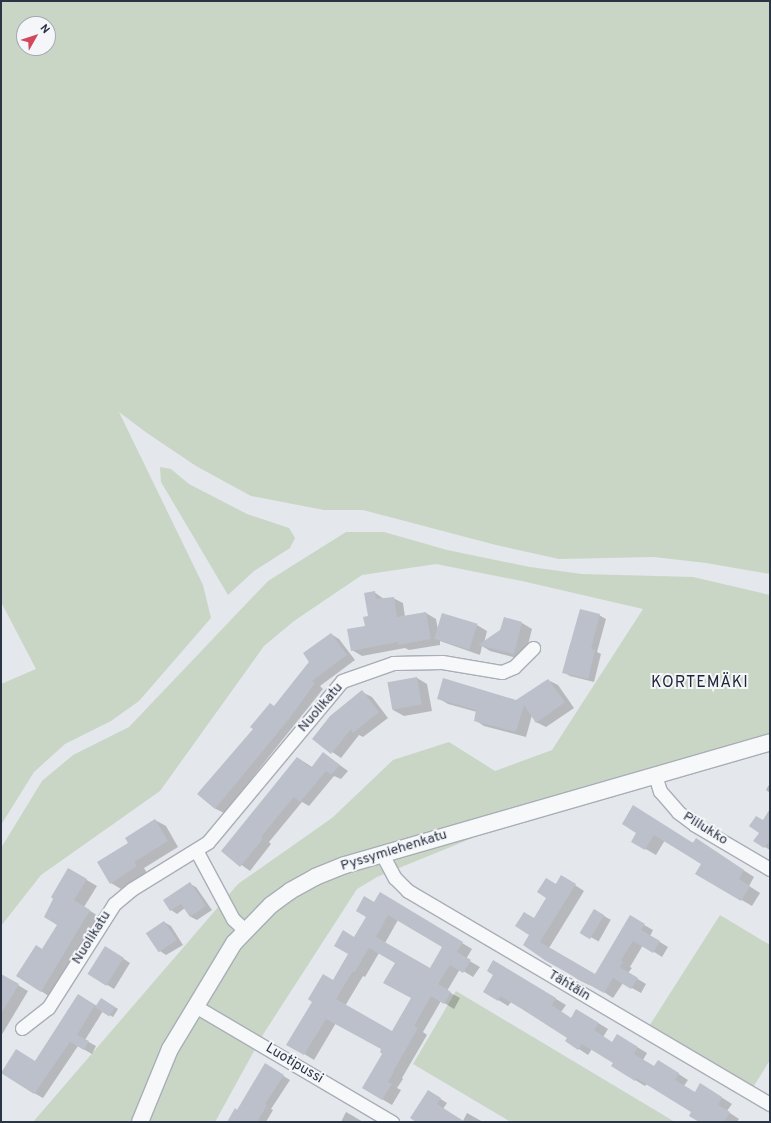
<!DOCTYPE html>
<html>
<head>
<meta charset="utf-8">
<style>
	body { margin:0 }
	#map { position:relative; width:771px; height:1123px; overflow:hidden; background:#e4e7ec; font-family:Overpass,sans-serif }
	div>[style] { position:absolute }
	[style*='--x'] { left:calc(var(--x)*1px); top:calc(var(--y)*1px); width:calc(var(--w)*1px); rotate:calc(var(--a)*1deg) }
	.green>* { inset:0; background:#c9d6c5 }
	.shadow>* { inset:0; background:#0003; transform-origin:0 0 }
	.building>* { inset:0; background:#bbc0ca; transform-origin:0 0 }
	.roads { filter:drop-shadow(1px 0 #a9aeb7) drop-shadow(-1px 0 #a9aeb7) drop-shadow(0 1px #a9aeb7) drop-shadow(0 -1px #a9aeb7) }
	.minor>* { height:13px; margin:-6.5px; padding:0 6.5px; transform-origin:6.5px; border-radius:6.5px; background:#f7f8fa }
	.tertiary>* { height:16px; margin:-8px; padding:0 8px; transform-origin:8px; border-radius:8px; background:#f7f8fa }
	span { translate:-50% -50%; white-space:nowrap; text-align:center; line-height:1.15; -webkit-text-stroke:4px #f4f6f9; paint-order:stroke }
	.street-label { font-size:14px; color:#2b3445 }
	.quarter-label { font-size:16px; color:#1d2536; letter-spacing:1px }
	.frame { position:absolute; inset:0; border:2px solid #2b3445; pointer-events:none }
	.north { position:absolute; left:16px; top:16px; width:40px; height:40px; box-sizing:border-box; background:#f4f6f9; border:1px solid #a4a8b1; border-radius:50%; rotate:51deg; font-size:11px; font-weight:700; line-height:16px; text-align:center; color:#2b3445 }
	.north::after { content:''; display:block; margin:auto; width:14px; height:18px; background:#d1495b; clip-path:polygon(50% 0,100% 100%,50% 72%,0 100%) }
</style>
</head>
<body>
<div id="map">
	<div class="green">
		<div style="clip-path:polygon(evenodd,1px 1px,770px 1px,770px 574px,706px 563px,654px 557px,559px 559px,496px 545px,363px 510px,324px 510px,251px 496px,196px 466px,147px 433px,119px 412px,203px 585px,211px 618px,139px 701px,111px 721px,65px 744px,34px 772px,1px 825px,1px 684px,36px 669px,1px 602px,1px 1px,24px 24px,48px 24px,48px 48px,24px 48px,24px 24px)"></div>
		<div style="clip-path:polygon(160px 467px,171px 469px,189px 484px,247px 514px,289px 528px,295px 538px,290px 548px,254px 571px,228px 595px,161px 482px)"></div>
		<div style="clip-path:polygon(346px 532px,384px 532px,447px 550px,530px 567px,582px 574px,693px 577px,770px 595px,770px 734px,607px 783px,377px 877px,357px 889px,264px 1033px,215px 1122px,33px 1122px,238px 884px,332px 818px,393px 760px,449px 742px,495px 771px,552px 750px,643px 609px,522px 581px,436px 564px,362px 575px,294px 621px,264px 646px,160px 791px,41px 875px,1px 926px,1px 848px,42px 781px,73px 755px,129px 727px,268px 581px)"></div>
		<div style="clip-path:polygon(720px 915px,770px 945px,770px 1060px,752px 1089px,646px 1031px)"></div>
		<div style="clip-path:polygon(456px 991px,675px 1122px,511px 1122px,413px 1064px)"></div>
	</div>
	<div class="shadow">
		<div style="clip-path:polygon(374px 592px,384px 599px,393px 598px,403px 603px,405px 617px,426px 613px,436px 619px,438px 630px,442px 614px,477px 625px,487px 631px,484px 643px,522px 623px,532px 629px,524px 660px,490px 651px,482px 646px,480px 655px,440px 641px,440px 645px,409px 650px,405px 648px,362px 656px,352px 650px,366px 626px)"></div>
		<div style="clip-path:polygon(599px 615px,606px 619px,597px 652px,601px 654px,594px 682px,570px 676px,563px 672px,570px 645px,572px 645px)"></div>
		<div style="clip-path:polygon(331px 634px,339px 639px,355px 660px,320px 686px,323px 689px,224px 813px,216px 809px,198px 794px,274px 707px)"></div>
		<div style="clip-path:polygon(417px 678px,427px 684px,432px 711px,404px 716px,393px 710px)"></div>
		<div style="clip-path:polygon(548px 680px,558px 685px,574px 708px,546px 727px,536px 722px,532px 715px,526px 737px,484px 726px,475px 720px,477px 712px,448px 704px,438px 698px,516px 702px)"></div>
		<div style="clip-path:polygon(362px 692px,372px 697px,388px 718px,363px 737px,359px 735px,341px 758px,313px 739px)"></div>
		<div style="clip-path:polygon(323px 753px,348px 771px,341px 779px,334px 776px,309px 806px,302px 802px,269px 842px,271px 844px,250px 871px,222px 851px,298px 758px,312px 767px)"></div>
		<div style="clip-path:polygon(770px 783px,770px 793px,766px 790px)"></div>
		<div style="clip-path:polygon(770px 809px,770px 850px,755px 841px,760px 832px,763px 821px)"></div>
		<div style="clip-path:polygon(155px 820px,166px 826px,178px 847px,144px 868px,147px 873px,121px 889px,111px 883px,129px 843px)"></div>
		<div style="clip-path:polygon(623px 824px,706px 846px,754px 877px,749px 886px,760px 893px,752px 906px,696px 873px,702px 864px,665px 840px,656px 855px,632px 841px,637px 833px)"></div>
		<div style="clip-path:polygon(68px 869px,97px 886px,84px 907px,100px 917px,52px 998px,17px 976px,43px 950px,58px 925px)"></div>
		<div style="clip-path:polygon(561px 876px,584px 891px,549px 948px,596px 975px,630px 917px,653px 930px,650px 936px,668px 947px,662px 957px,643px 945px,630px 967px,632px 968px,628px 973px,646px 984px,641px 993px,623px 983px,613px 998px,590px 983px,589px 985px,579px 980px,524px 945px,530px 934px,534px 919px)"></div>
		<div style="clip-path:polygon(190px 884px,196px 887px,212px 910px,197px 920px,191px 917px,185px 908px,177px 914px,171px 910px)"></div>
		<div style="clip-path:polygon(evenodd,380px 893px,472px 949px,466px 959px,480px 967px,473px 977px,460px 969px,447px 991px,460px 998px,454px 1009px,441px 1001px,423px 1032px,427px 1035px,402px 1078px,403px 1079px,397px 1088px,401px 1090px,392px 1105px,363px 1088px,384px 1053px,383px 1049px,336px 1023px,314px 1060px,288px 1044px,333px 981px,349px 953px,355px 938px,380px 893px,398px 920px,443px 947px,430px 969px,385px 943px,398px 920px,380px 893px,379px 953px,396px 963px,413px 998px,392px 1032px,345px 1006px,363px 976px,365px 977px,379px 953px)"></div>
		<div style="left:595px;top:911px;width:18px;height:25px;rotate:29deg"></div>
		<div style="clip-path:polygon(164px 922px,171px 926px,183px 945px,166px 955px,160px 951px)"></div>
		<div style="clip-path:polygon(112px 951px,130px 963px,114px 989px,89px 974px)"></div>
		<div style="clip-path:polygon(493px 961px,566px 1005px,561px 1012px,571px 1019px,587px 1016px,608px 1029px,603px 1037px,613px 1043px,627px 1041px,647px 1053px,643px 1060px,655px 1067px,668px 1067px,688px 1080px,684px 1086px,695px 1093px,710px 1090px,732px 1104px,727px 1111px,739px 1119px,737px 1122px,700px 1122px,692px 1112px,647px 1084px,645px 1086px,612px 1066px,614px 1063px,592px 1049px,588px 1055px,579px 1049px,568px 1037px,511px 1002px,508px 1006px,485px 992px,495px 974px)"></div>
		<div style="clip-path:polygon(1px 975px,28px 991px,1px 1036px)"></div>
		<div style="clip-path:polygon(78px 995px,97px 1006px,102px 999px,118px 1009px,113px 1017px,103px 1011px,85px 1040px,96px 1046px,92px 1054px,78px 1046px,43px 1098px,34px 1093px,36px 1062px)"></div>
		<div style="clip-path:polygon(272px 1069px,290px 1080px,271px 1109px,273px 1110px,266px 1122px,228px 1122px)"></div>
		<div style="clip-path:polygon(428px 1091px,447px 1103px,443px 1109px,463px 1121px,467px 1113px,483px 1122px,418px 1122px)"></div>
		<div style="clip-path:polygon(346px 1112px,353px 1116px,363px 1122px,341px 1122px)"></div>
	</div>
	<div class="building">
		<div style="clip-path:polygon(375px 591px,376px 599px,394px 597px,397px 617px,426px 612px,431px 639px,398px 645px,398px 642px,351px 651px,347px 629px,365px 626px,363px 617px,368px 616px,364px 593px)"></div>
		<div style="clip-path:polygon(580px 609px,600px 614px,591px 649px,595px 650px,588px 679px,562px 673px)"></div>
		<div style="left:442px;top:613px;width:37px;height:27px;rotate:17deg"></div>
		<div style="clip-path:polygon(504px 617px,522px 622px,514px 654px,478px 645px,500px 630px)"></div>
		<div style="clip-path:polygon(331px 633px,347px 655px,312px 681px,315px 683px,289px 719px,215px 809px,197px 794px,253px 729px,250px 727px,270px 703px,274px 706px,309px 662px,303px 653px)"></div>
		<div style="left:417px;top:677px;width:28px;height:30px;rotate:80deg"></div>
		<div style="clip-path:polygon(443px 678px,516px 700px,548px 679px,565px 702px,536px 723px,524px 705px,516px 732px,474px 721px,476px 710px,437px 699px)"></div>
		<div style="clip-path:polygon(362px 690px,379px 712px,353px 733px,351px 729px,331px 754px,312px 739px,330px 716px)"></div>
		<div style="clip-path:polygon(323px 752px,340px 765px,331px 775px,326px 771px,300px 802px,294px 797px,261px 837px,263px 839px,240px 867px,221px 851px,297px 757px,311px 768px)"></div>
		<div style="clip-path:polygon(633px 805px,693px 843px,696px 838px,744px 870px,739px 879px,750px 886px,741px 901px,695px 874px,701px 864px,654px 835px,645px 850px,631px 842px,636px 833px,622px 824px)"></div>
		<div style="clip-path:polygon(770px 809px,770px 840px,764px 848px,753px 841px,759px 833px,749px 826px,756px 816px,763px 820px)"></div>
		<div style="clip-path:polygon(155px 819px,168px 841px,134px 862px,137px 866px,110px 884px,97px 862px,128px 843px,125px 838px)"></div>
		<div style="clip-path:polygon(68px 868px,87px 879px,74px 900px,90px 910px,41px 992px,16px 976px,36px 945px,42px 949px,57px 925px,44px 917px,53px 899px,51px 897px)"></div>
		<div style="clip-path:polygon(561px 875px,576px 884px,540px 942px,595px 974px,630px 915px,645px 924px,641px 930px,660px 941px,653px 953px,633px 941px,621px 960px,623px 962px,620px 967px,638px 978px,631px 989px,613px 978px,604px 993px,546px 961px,523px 945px,529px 935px,515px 926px,524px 912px,534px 918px,546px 898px,537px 892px,546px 878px,556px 884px)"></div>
		<div style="clip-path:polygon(190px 882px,206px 906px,190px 917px,181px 904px,170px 911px,163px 900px)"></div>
		<div style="clip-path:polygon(evenodd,380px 892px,463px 942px,457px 952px,471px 960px,463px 973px,450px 965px,438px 984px,451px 992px,444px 1004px,431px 996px,414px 1026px,418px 1028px,393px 1072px,394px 1072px,388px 1082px,392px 1084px,382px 1100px,362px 1088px,382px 1054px,380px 1052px,381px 1049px,326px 1019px,304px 1055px,286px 1045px,312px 1002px,308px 999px,323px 974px,333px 980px,348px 954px,334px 946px,343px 930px,354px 937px,366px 917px,356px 911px,364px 896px,374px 902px,380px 892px,388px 915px,442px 947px,430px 968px,376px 937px,388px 915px,380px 892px,369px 948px,395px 963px,383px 983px,411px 998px,392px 1031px,336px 999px,353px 971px,355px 972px,369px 948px)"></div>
		<div style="left:594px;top:909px;width:12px;height:28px;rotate:31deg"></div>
		<div style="left:164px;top:921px;width:23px;height:22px;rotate:56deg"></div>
		<div style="left:105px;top:946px;width:22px;height:33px;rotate:32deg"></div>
		<div style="clip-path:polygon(493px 960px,556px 998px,552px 1005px,571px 1018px,576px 1009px,599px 1023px,594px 1030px,612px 1042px,617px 1034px,638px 1047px,634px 1054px,654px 1066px,658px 1060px,679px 1073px,675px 1080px,695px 1092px,700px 1083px,722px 1097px,718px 1105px,730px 1112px,724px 1122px,699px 1122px,689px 1116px,691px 1112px,636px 1078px,635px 1081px,611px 1066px,613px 1063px,582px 1044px,578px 1050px,565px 1041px,567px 1038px,522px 1009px,500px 996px,498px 1001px,483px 992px,493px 975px,487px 971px)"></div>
		<div style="clip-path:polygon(1px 974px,19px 984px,1px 1014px)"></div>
		<div style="clip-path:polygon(78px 994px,95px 1005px,77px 1035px,89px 1041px,84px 1050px,70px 1042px,34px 1094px,1px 1073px,16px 1049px,35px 1061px)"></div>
		<div style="left:101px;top:998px;width:17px;height:11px;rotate:33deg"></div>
		<div style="clip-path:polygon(265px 1063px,284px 1075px,265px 1104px,267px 1105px,257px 1122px,227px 1122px,235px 1108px,237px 1110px)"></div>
		<div style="clip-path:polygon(428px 1090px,441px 1098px,437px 1104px,465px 1122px,416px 1122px,410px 1118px)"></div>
	</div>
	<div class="roads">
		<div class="minor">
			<div style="--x:655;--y:775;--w:17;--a:73"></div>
			<div style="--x:660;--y:791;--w:28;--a:49"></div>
			<div style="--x:678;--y:812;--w:21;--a:37"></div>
			<div style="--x:695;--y:825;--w:87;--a:30.4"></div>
			<div style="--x:196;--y:850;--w:78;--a:61.8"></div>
			<div style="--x:233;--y:919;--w:16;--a:43"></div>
			<div style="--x:382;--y:854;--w:27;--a:62"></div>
			<div style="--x:395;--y:878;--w:18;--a:45"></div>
			<div style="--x:408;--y:891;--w:420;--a:30.5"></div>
			<div style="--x:195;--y:1006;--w:229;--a:30.5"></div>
			<div style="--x:22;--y:1028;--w:33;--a:-38"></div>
			<div style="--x:48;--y:1008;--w:123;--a:-57.6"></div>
			<div style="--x:114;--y:904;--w:23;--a:-40"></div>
			<div style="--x:132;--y:889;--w:89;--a:-31.7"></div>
			<div style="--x:208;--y:842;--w:209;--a:-50.2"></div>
			<div style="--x:342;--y:681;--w:54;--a:-19.4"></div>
			<div style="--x:393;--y:663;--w:49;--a:-1.2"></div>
			<div style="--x:442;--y:662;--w:61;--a:9.5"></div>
			<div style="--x:502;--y:672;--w:13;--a:-23"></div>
			<div style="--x:514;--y:667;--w:27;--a:-45"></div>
		</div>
		<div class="tertiary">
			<div style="--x:140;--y:1122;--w:79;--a:-67.7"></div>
			<div style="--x:170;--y:1049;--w:124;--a:-58.9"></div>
			<div style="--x:234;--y:943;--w:53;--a:-45.8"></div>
			<div style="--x:271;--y:905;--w:24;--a:-36"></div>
			<div style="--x:290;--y:891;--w:29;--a:-29"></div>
			<div style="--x:315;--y:877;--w:32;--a:-22"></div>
			<div style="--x:345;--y:865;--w:442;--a:-16.1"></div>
		</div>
	</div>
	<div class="street-label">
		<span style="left:321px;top:708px;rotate:-49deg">Nuolikatu</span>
		<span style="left:705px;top:829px;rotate:32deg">Piilukko</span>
		<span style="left:394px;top:851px;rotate:-17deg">Pyssymiehenkatu</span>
		<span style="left:92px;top:938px;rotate:-58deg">Nuolikatu</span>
		<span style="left:569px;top:986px;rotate:31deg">Tähtäin</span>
		<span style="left:294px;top:1064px;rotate:31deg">Luotipussi</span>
	</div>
	<div class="quarter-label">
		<span style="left:700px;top:683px">KORTEMÄKI</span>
	</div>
	<div class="frame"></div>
	<div class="north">N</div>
</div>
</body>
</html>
